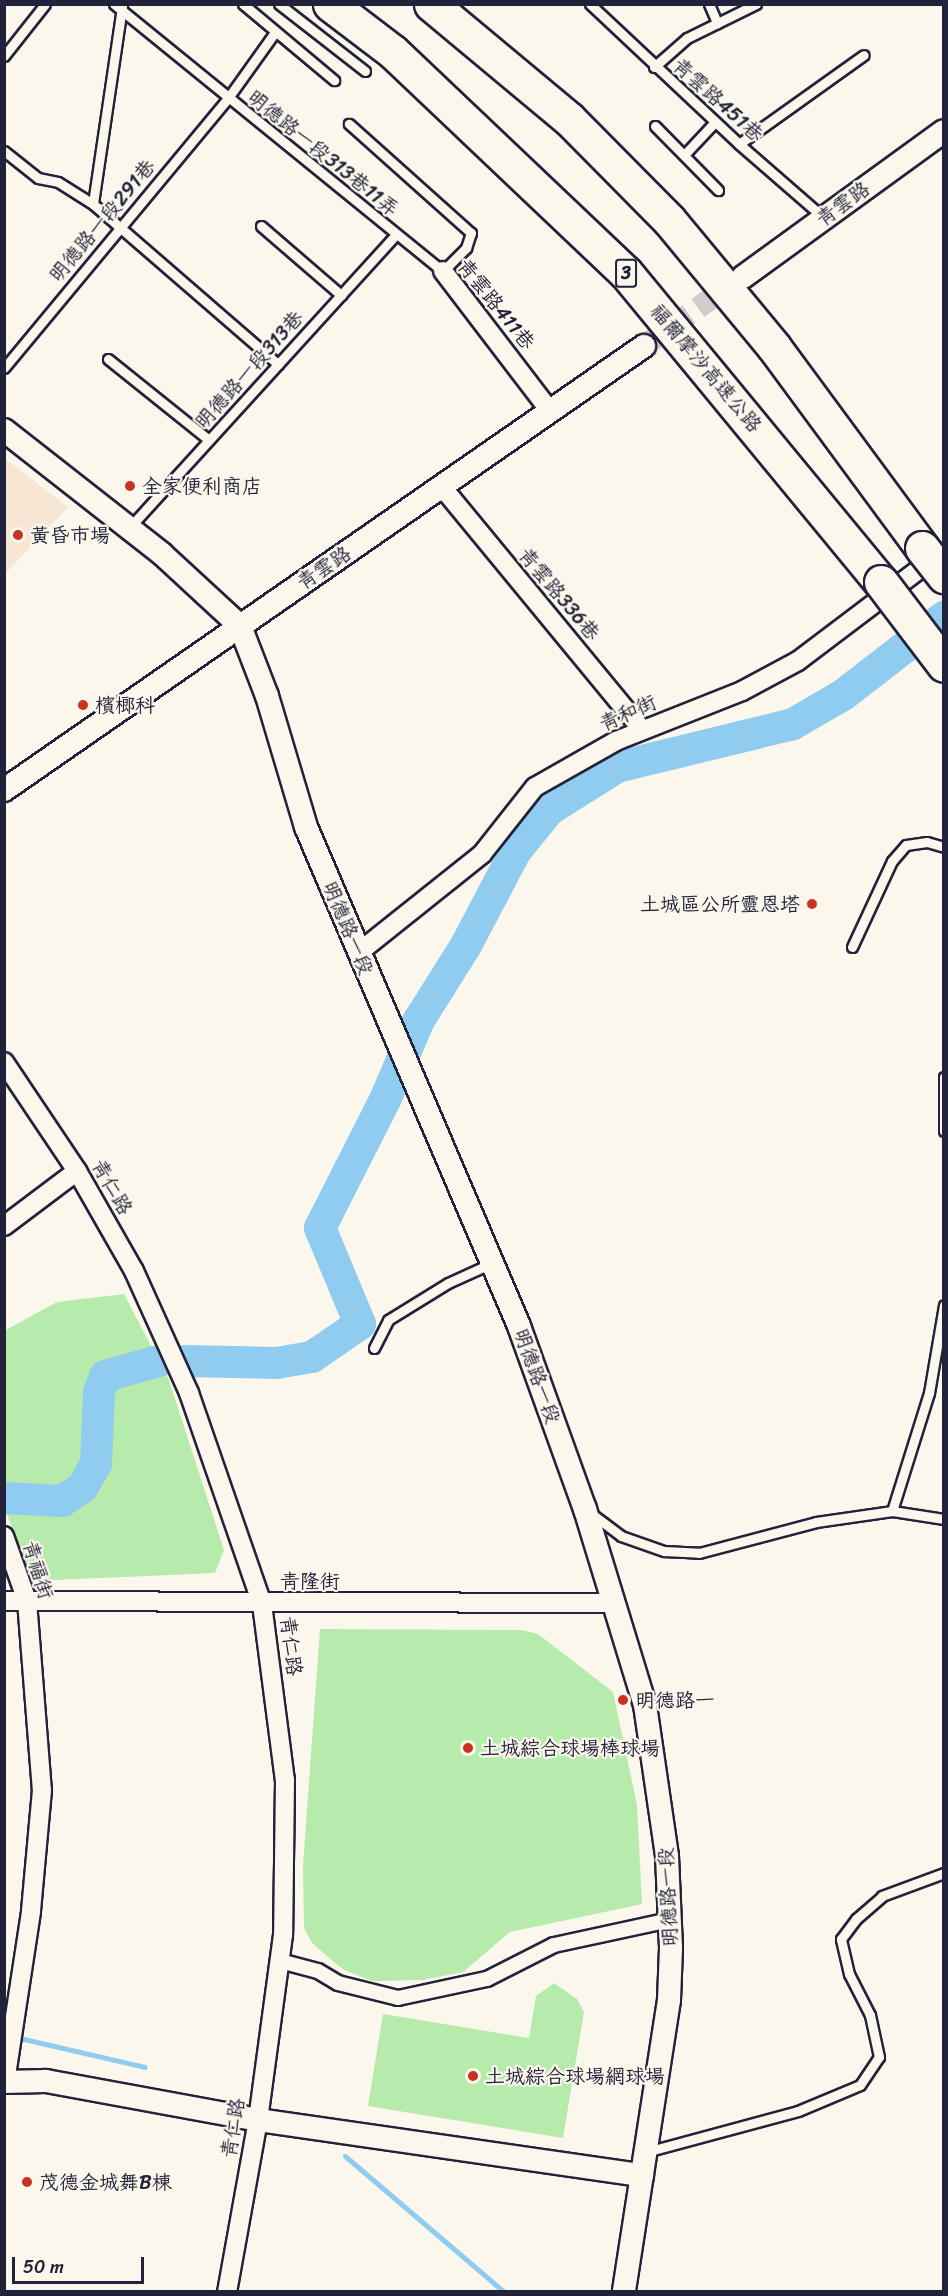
<!DOCTYPE html>
<html>
<head>
<meta charset="utf-8">
<style>
	body { margin:0 }
	#map { position:relative; width:948px; height:2296px; overflow:hidden; background:#fbf7ec; font-family:Sriracha,"LXGW WenKai TC",sans-serif }
	div>[style] { position:absolute }
	[style*='--x'] { left:calc(var(--x)*1px); top:calc(var(--y)*1px); width:calc(var(--w)*1px); rotate:calc(var(--a)*1deg) }
	.built>* { inset:0; background:#f6e6d3 }
	.green>* { inset:0; background:#b6ebac }
	.stream>* { height:5px; margin:-2.5px; padding:0 2.5px; transform-origin:2.5px; border-radius:2.5px; background:#8fccef }
	.river>* { height:32px; margin:-16px; padding:0 16px; transform-origin:16px; border-radius:16px; background:#8fccef }
	.tertiary-tunnel>* { height:22px; margin-top:-11px; transform-origin:0; background:repeating-linear-gradient(90deg,#d0ccc9 0 22px,transparent 0 33px) }
	.roads { filter:drop-shadow(2px 0 #22223b) drop-shadow(-2px 0 #22223b) drop-shadow(0 2px #22223b) drop-shadow(0 -2px #22223b) }
	.service>* { height:9px; margin:-4.5px; padding:0 4.5px; transform-origin:4.5px; border-radius:4.5px; background:#fbf7ec }
	.pedestrian>* { height:14px; margin:-7px; padding:0 7px; transform-origin:7px; border-radius:7px; background:#fbf7ec }
	.minor>* { height:18px; margin:-9px; padding:0 9px; transform-origin:9px; border-radius:9px; background:#fbf7ec }
	.tertiary>* { height:22px; margin:-11px; padding:0 11px; transform-origin:11px; border-radius:11px; background:#fbf7ec }
	.motorway>* { height:33px; margin:-16.5px; padding:0 16.5px; transform-origin:16.5px; border-radius:16.5px; background:#fbf7ec }
	.bridges { filter:drop-shadow(2px 0 #22223b) drop-shadow(-2px 0 #22223b) drop-shadow(0 2px #22223b) drop-shadow(0 -2px #22223b) }
	.motorway-bridge>* { height:33px; margin:-16.5px; padding:0 16.5px; transform-origin:16.5px; border-radius:16.5px; background:#fbf7ec }
	.dots>* { width:16px; height:16px; translate:-50% -50%; box-sizing:border-box; border:3px solid #fbf7ec; border-radius:50% }
	span { translate:-50% -50%; white-space:nowrap; text-align:center; line-height:1.15; -webkit-text-stroke:4.5px #fbf7ec; paint-order:stroke }
	.shield-label span { padding:2px 4px; background:#fbf7ec; border:2px solid; border-radius:4px; -webkit-text-stroke-width:0 }
	.shield-label { font-size:18px; color:#22223b; font-weight:700 }
	.street-label { font-size:20px; color:#22223b }
	.poi-label { font-size:20px; color:#22223b }
	.left { translate:0 -50%; text-align:left }
	.right { translate:-100% -50%; text-align:right }
	.frame { position:absolute; inset:0; border:6px solid #22223b; pointer-events:none }
	.scale { position:absolute; left:12px; top:2257px; width:132px; height:27px; box-sizing:border-box; border:3px solid #22223b; border-top:0; padding-left:8px; font-size:18px; line-height:21px; white-space:nowrap; color:#22223b; -webkit-text-stroke:4px #fbf7ec; paint-order:stroke }
</style>
</head>
<body>
<div id="map">
	<div class="built">
		<div style="clip-path:polygon(4px 458px,68px 507px,5px 574px,4px 574px)"></div>
	</div>
	<div class="green">
		<div style="clip-path:polygon(124px 1294px,169px 1380px,224px 1550px,215px 1573px,32px 1581px,5px 1509px,4px 1331px,57px 1302px)"></div>
		<div style="clip-path:polygon(320px 1629px,522px 1630px,538px 1634px,613px 1692px,637px 1805px,642px 1904px,510px 1932px,463px 1972px,423px 1980px,372px 1981px,344px 1970px,329px 1958px,312px 1943px,304px 1928px,303px 1865px)"></div>
		<div style="clip-path:polygon(554px 1983px,577px 1999px,584px 2012px,563px 2138px,368px 2106px,383px 2014px,529px 2038px,536px 1996px)"></div>
	</div>
	<div class="stream">
		<div style="--x:15;--y:2037;--w:133;--a:13"></div>
		<div style="--x:345;--y:2156;--w:209;--a:40.5"></div>
	</div>
	<div class="river">
		<div style="--x:185;--y:1361;--w:92;--a:1.2"></div>
		<div style="--x:277;--y:1363;--w:36;--a:-10"></div>
		<div style="--x:312;--y:1357;--w:58;--a:-34.5"></div>
		<div style="--x:360;--y:1324;--w:104;--a:-112.6"></div>
		<div style="--x:320;--y:1228;--w:144;--a:-63.1"></div>
		<div style="--x:385;--y:1100;--w:87;--a:-67"></div>
		<div style="--x:419;--y:1020;--w:86;--a:-57.8"></div>
		<div style="--x:465;--y:947;--w:107;--a:-62.2"></div>
		<div style="--x:515;--y:852;--w:54;--a:-51"></div>
		<div style="--x:549;--y:810;--w:80;--a:-32.3"></div>
		<div style="--x:617;--y:767;--w:181;--a:-13.7"></div>
		<div style="--x:793;--y:724;--w:58;--a:-30.1"></div>
		<div style="--x:843;--y:695;--w:128;--a:-37.7"></div>
		<div style="--x:4;--y:1498;--w:58;--a:3"></div>
		<div style="--x:62;--y:1501;--w:24;--a:-33"></div>
		<div style="--x:82;--y:1488;--w:28;--a:-60"></div>
		<div style="--x:96;--y:1464;--w:72;--a:-87.6"></div>
		<div style="--x:99;--y:1392;--w:17;--a:-69"></div>
		<div style="--x:105;--y:1376;--w:56;--a:-15.5"></div>
	</div>
	<div class="tertiary-tunnel">
		<div style="--x:644;--y:346;--w:113;--a:-35.2"></div>
	</div>
	<div class="roads">
		<div class="service">
			<div style="--x:114;--y:4;--w:424;--a:39.1"></div>
			<div style="--x:443;--y:271;--w:33;--a:-45"></div>
			<div style="--x:466;--y:248;--w:16;--a:-72"></div>
			<div style="--x:471;--y:233;--w:164;--a:-138.2"></div>
			<div style="--x:243;--y:4;--w:119;--a:39.9"></div>
			<div style="--x:279;--y:4;--w:109;--a:37.9"></div>
			<div style="--x:590;--y:4;--w:204;--a:43.2"></div>
			<div style="--x:739;--y:144;--w:111;--a:41"></div>
			<div style="--x:709;--y:4;--w:21;--a:67"></div>
			<div style="--x:122;--y:7;--w:199;--a:98.4"></div>
			<div style="--x:93;--y:204;--w:245;--a:40.9"></div>
			<div style="--x:4;--y:56;--w:66;--a:-51.7"></div>
			<div style="--x:654;--y:67;--w:44;--a:-41.3"></div>
			<div style="--x:687;--y:38;--w:77;--a:-26.2"></div>
			<div style="--x:655;--y:126;--w:90;--a:45.5"></div>
			<div style="--x:739;--y:144;--w:153;--a:-35.5"></div>
			<div style="--x:4;--y:151;--w:43;--a:38.5"></div>
			<div style="--x:38;--y:178;--w:20;--a:11"></div>
			<div style="--x:58;--y:182;--w:41;--a:32.2"></div>
			<div style="--x:684;--y:155;--w:45;--a:-46.8"></div>
			<div style="--x:261;--y:226;--w:106;--a:40.8"></div>
			<div style="--x:108;--y:359;--w:129;--a:38.7"></div>
			<div style="--x:4;--y:368;--w:351;--a:-50.3"></div>
			<div style="--x:228;--y:98;--w:81;--a:-54.5"></div>
			<div style="--x:129;--y:528;--w:395;--a:-47.7"></div>
			<div style="--x:852;--y:947;--w:95;--a:-65.1"></div>
			<div style="--x:892;--y:861;--w:21;--a:-49"></div>
			<div style="--x:906;--y:845;--w:21;--a:-8"></div>
			<div style="--x:927;--y:842;--w:18;--a:16"></div>
			<div style="--x:944;--y:1077;--w:54;--a:90"></div>
			<div style="--x:374;--y:1348;--w:31;--a:-63"></div>
			<div style="--x:388;--y:1320;--w:70;--a:-31.7"></div>
			<div style="--x:448;--y:1283;--w:48;--a:-24.4"></div>
			<div style="--x:892;--y:1511;--w:53;--a:8.7"></div>
			<div style="--x:592;--y:1514;--w:36;--a:37"></div>
			<div style="--x:621;--y:1536;--w:46;--a:19.2"></div>
			<div style="--x:664;--y:1551;--w:35;--a:3"></div>
			<div style="--x:699;--y:1553;--w:121;--a:-14.8"></div>
			<div style="--x:816;--y:1522;--w:77;--a:-8.2"></div>
			<div style="--x:892;--y:1511;--w:124;--a:-72.6"></div>
			<div style="--x:929;--y:1393;--w:89;--a:-80.3"></div>
			<div style="--x:646;--y:2152;--w:157;--a:-15.1"></div>
			<div style="--x:798;--y:2111;--w:67;--a:-22.8"></div>
			<div style="--x:860;--y:2085;--w:34;--a:-56"></div>
			<div style="--x:879;--y:2057;--w:43;--a:-102.1"></div>
			<div style="--x:870;--y:2015;--w:46;--a:-117.1"></div>
			<div style="--x:849;--y:1974;--w:36;--a:-103"></div>
			<div style="--x:841;--y:1939;--w:25;--a:-53"></div>
			<div style="--x:856;--y:1919;--w:35;--a:-41"></div>
			<div style="--x:882;--y:1896;--w:66;--a:-20.4"></div>
		</div>
		<div class="pedestrian">
			<div style="--x:280;--y:1961;--w:39;--a:15"></div>
			<div style="--x:318;--y:1971;--w:23;--a:31"></div>
			<div style="--x:338;--y:1983;--w:62;--a:14"></div>
			<div style="--x:398;--y:1998;--w:91;--a:-12.1"></div>
			<div style="--x:487;--y:1979;--w:75;--a:-26.9"></div>
			<div style="--x:554;--y:1945;--w:119;--a:-12.2"></div>
		</div>
		<div class="minor">
			<div style="--x:443;--y:271;--w:176;--a:52.6"></div>
			<div style="--x:442;--y:487;--w:315;--a:50.5"></div>
			<div style="--x:358;--y:953;--w:159;--a:-38.6"></div>
			<div style="--x:482;--y:854;--w:85;--a:-51.7"></div>
			<div style="--x:535;--y:787;--w:93;--a:-29.6"></div>
			<div style="--x:616;--y:741;--w:136;--a:-21.6"></div>
			<div style="--x:742;--y:691;--w:64;--a:-28.2"></div>
			<div style="--x:798;--y:661;--w:176;--a:-37.1"></div>
			<div style="--x:4;--y:1062;--w:131;--a:56.2"></div>
			<div style="--x:77;--y:1171;--w:115;--a:60.3"></div>
			<div style="--x:134;--y:1271;--w:134;--a:65.7"></div>
			<div style="--x:189;--y:1393;--w:223;--a:70.9"></div>
			<div style="--x:262;--y:1604;--w:177;--a:82.6"></div>
			<div style="--x:285;--y:1780;--w:155;--a:90.7"></div>
			<div style="--x:283;--y:1935;--w:187;--a:97.7"></div>
			<div style="--x:258;--y:2120;--w:175;--a:100.2"></div>
			<div style="--x:4;--y:1226;--w:91;--a:-37"></div>
			<div style="--x:4;--y:1536;--w:69;--a:70.5"></div>
			<div style="--x:27;--y:1601;--w:190;--a:85.5"></div>
			<div style="--x:42;--y:1790;--w:122;--a:95.2"></div>
			<div style="--x:31;--y:1912;--w:172;--a:98.7"></div>
			<div style="--x:4;--y:1601;--w:611;--a:0.19"></div>
		</div>
		<div class="tertiary">
			<div style="--x:743;--y:277;--w:248;--a:-36"></div>
			<div style="--x:4;--y:430;--w:201;--a:38.1"></div>
			<div style="--x:162;--y:554;--w:106;--a:42.7"></div>
			<div style="--x:240;--y:626;--w:75;--a:68.9"></div>
			<div style="--x:267;--y:696;--w:137;--a:73.4"></div>
			<div style="--x:306;--y:827;--w:543;--a:66.88"></div>
			<div style="--x:519;--y:1326;--w:195;--a:70.2"></div>
			<div style="--x:585;--y:1509;--w:205;--a:73"></div>
			<div style="--x:645;--y:1705;--w:153;--a:81.7"></div>
			<div style="--x:667;--y:1856;--w:92;--a:87.5"></div>
			<div style="--x:671;--y:1948;--w:52;--a:92.2"></div>
			<div style="--x:669;--y:2000;--w:295;--a:98.8"></div>
			<div style="--x:4;--y:790;--w:779;--a:-34.75"></div>
			<div style="--x:4;--y:2082;--w:42;--a:-1.4"></div>
			<div style="--x:46;--y:2081;--w:216;--a:10.4"></div>
			<div style="--x:258;--y:2120;--w:388;--a:8.2"></div>
		</div>
		<div class="motorway">
			<div style="--x:330;--y:4;--w:79;--a:37.3"></div>
			<div style="--x:393;--y:52;--w:321;--a:43.5"></div>
			<div style="--x:626;--y:273;--w:401;--a:50.5"></div>
			<div style="--x:431;--y:4;--w:180;--a:39.8"></div>
			<div style="--x:569;--y:119;--w:142;--a:45.3"></div>
			<div style="--x:669;--y:220;--w:165;--a:50.4"></div>
			<div style="--x:774;--y:347;--w:250;--a:53.6"></div>
		</div>
	</div>
	<div class="bridges">
		<div class="motorway-bridge">
			<div style="--x:922;--y:548;--w:36;--a:52"></div>
			<div style="--x:881;--y:582;--w:104;--a:52.8"></div>
		</div>
	</div>
	<div class="dots">
		<div style="left:130px;top:486px;background:#c8321e"></div>
		<div style="left:18px;top:535px;background:#c8321e"></div>
		<div style="left:83px;top:705px;background:#c8321e"></div>
		<div style="left:812px;top:904px;background:#c8321e"></div>
		<div style="left:623px;top:1700px;background:#c8321e"></div>
		<div style="left:468px;top:1748px;background:#c8321e"></div>
		<div style="left:473px;top:2076px;background:#c8321e"></div>
		<div style="left:27px;top:2182px;background:#c8321e"></div>
	</div>
	<div class="shield-label">
		<span style="left:626px;top:273px">3</span>
	</div>
	<div class="street-label">
		<span style="left:718px;top:100px;rotate:42deg">青雲路451巷</span>
		<span style="left:323px;top:153px;rotate:39deg">明德路一段313巷11弄</span>
		<span style="left:843px;top:204px;rotate:-36deg">青雲路</span>
		<span style="left:102px;top:221px;rotate:-50deg">明德路一段291巷</span>
		<span style="left:496px;top:304px;rotate:51deg">青雲路411巷</span>
		<span style="left:706px;top:368px;rotate:50deg">福爾摩沙高速公路</span>
		<span style="left:249px;top:370px;rotate:-48deg">明德路一段313巷</span>
		<span style="left:324px;top:568px;rotate:-34deg">青雲路</span>
		<span style="left:559px;top:594px;rotate:50deg">青雲路336巷</span>
		<span style="left:628px;top:713px;rotate:-24deg">青和街</span>
		<span style="left:348px;top:928px;rotate:67deg">明德路一段</span>
		<span style="left:112px;top:1187px;rotate:60deg">青仁路</span>
		<span style="left:537px;top:1376px;rotate:70deg">明德路一段</span>
		<span style="left:38px;top:1570px;rotate:73deg">青福街</span>
		<span style="left:310px;top:1581px">青隆街</span>
		<span style="left:291px;top:1646px;rotate:83deg">青仁路</span>
		<span style="left:668px;top:1897px;rotate:-93deg">明德路一段</span>
		<span style="left:233px;top:2128px;rotate:-81deg">青仁路</span>
	</div>
	<div class="poi-label">
		<span class="left" style="left:142px;top:486px">全家便利商店</span>
		<span class="left" style="left:30px;top:535px">黃昏市場</span>
		<span class="left" style="left:95px;top:705px">檳榔科</span>
		<span class="right" style="left:800px;top:904px">土城區公所靈恩塔</span>
		<span class="left" style="left:635px;top:1700px">明德路一</span>
		<span class="left" style="left:480px;top:1748px">土城綜合球場棒球場</span>
		<span class="left" style="left:485px;top:2076px">土城綜合球場網球場</span>
		<span class="left" style="left:39px;top:2182px">茂德金城舞B棟</span>
	</div>
	<div class="frame"></div>
	<div class="scale">50 m</div>
</div>
</body>
</html>
